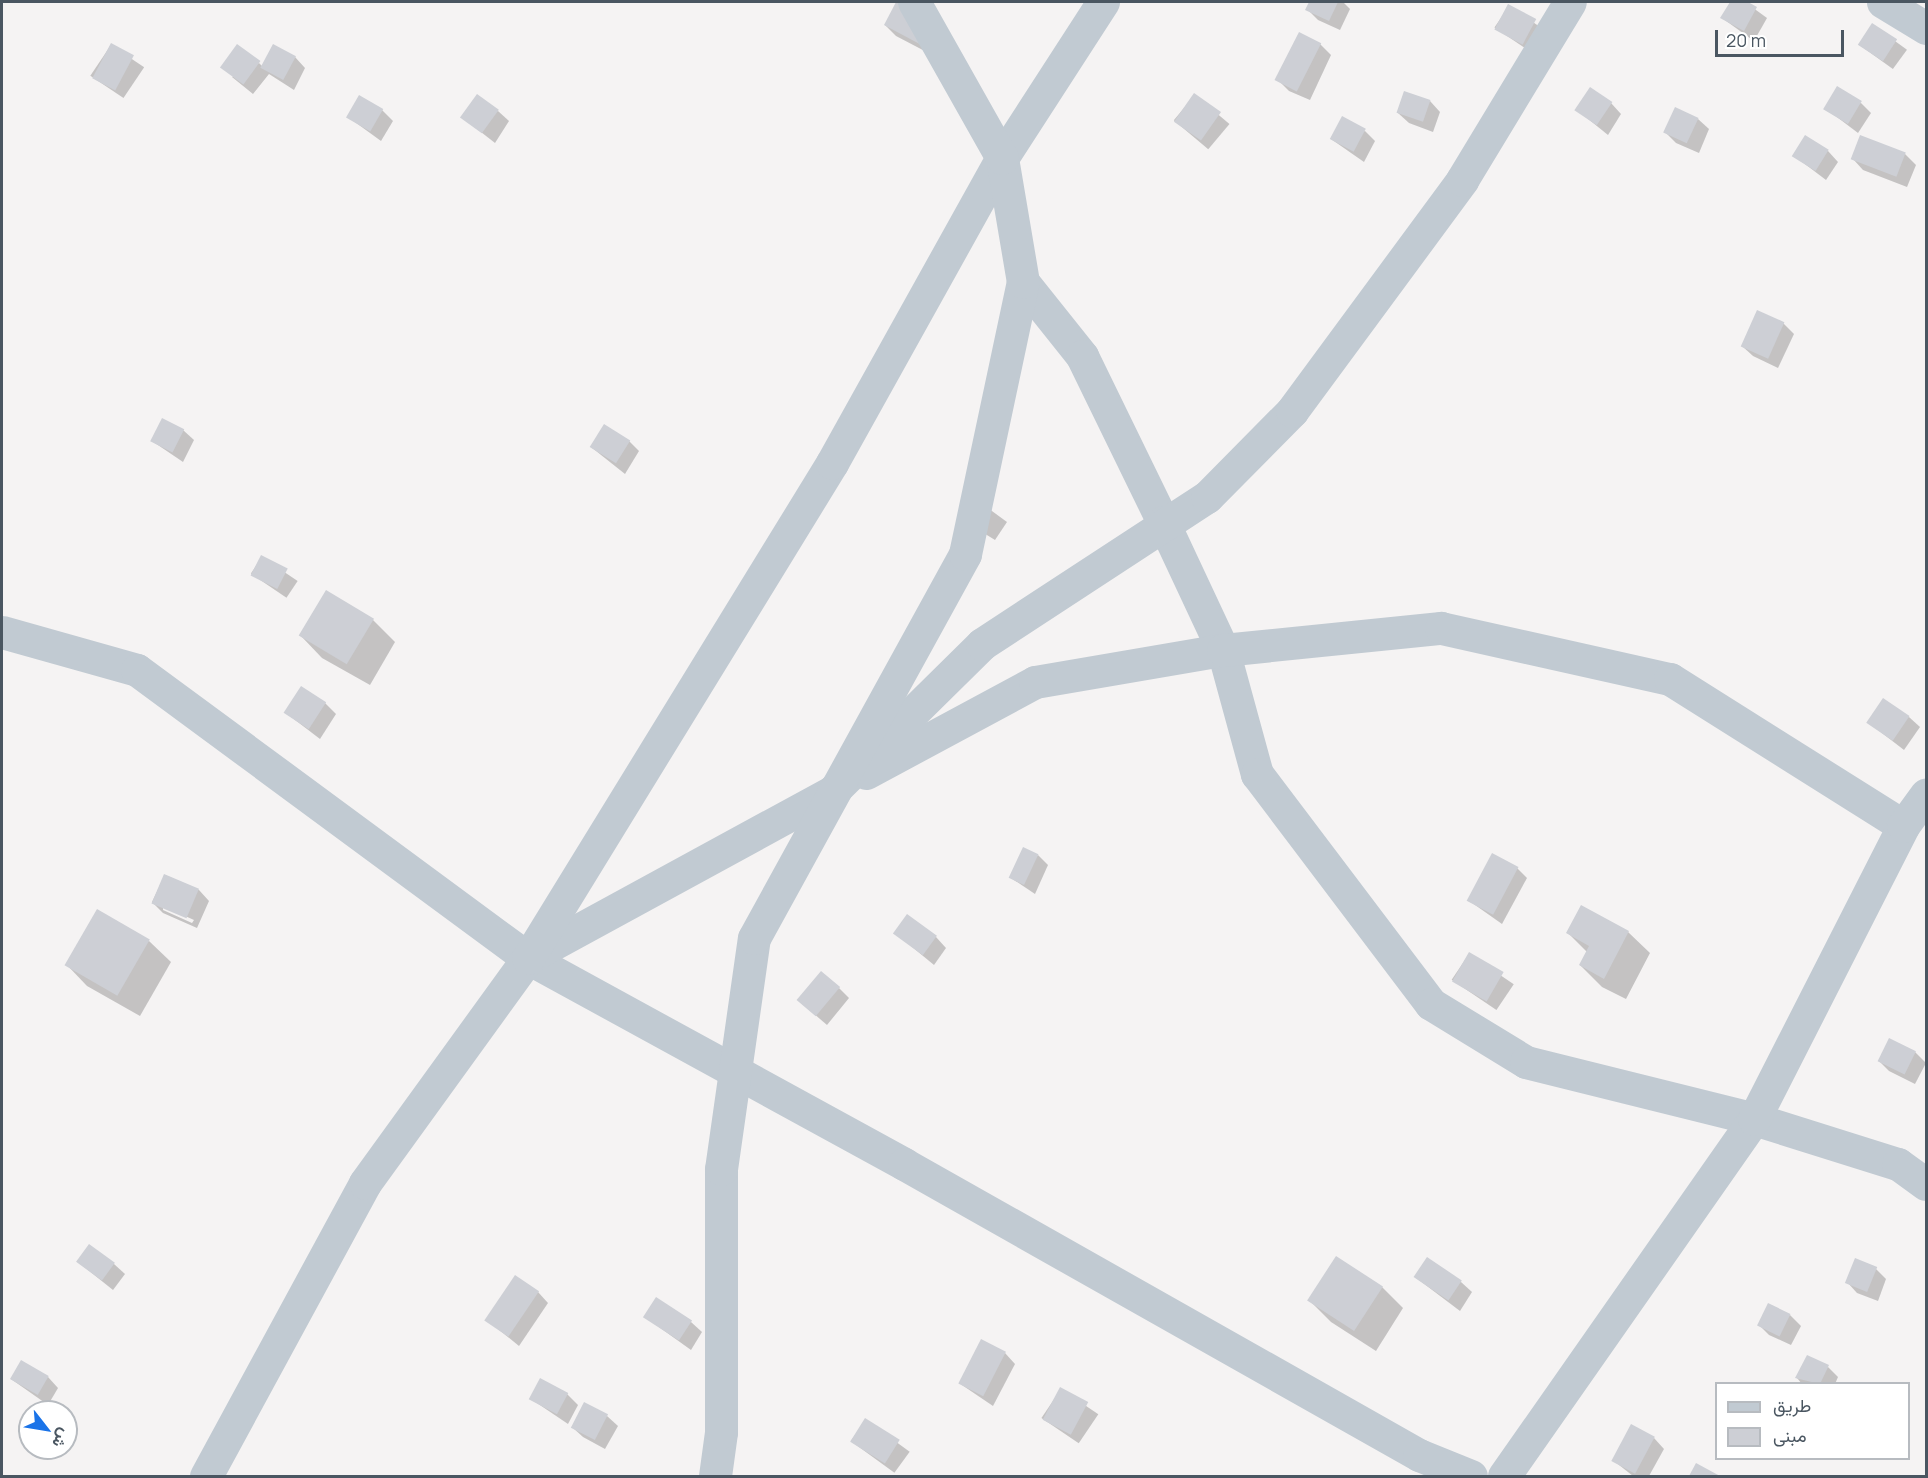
<!DOCTYPE html>
<html>
<head>
<meta charset="utf-8">
<style>
	body { margin:0 }
	#map { position:relative; width:1928px; height:1478px; overflow:hidden; background:#f5f3f3; font-family:Manrope,Vazirmatn,sans-serif }
	div>[style] { position:absolute }
	[style*='--x'] { left:calc(var(--x)*1px); top:calc(var(--y)*1px); width:calc(var(--w)*1px); rotate:calc(var(--a)*1deg) }
	.shadow>* { inset:0; background:#0003; transform-origin:0 0 }
	.building>* { inset:0; background:#cdcfd5; transform-origin:0 0 }
	.minor>* { height:33px; margin:-16.5px; padding:0 16.5px; transform-origin:16.5px; border-radius:16.5px; background:#c1cad2 }
	span { translate:-50% -50%; white-space:nowrap; text-align:center; line-height:1.15; -webkit-text-stroke:6px #fff; paint-order:stroke }
	.frame { position:absolute; inset:0; border:3px solid #4a5661; pointer-events:none }
	.legend { position:absolute; left:1715px; top:1382px; width:195px; height:78px; box-sizing:border-box; background:#fff; border:2px solid #b7bbc0; margin:0; padding:8px 10px; list-style:none; font-size:18px; color:#4a5661 }
	.legend li { display:flex; align-items:center; gap:12px; height:30px }
	.legend b { width:30px; border:2px solid #b7bbc0 }
	.north { position:absolute; left:18px; top:1400px; width:60px; height:60px; box-sizing:border-box; background:#fff; border:2px solid #b7bbc0; border-radius:50%; rotate:121deg; font-size:16px; font-weight:700; line-height:24px; text-align:center; color:#4a5661 }
	.north::after { content:''; display:block; margin:auto; width:21px; height:27px; background:#1a73e8; clip-path:polygon(50% 0,100% 100%,50% 72%,0 100%) }
	.scale { position:absolute; left:1715px; top:30px; width:129px; height:27px; box-sizing:border-box; border:3px solid #4a5661; border-top:0; padding-left:8px; font-size:18px; line-height:21px; white-space:nowrap; color:#4a5661; -webkit-text-stroke:4px #fff; paint-order:stroke }
</style>
</head>
<body>
<div id="map">
	<div class="shadow">
		<div style="clip-path:polygon(1311px 2px,1343px 2px,1350px 9px,1340px 30px,1318px 20px,1307px 9px)"></div>
		<div style="clip-path:polygon(1732px 2px,1745px 2px,1767px 18px,1754px 41px,1722px 18px)"></div>
		<div style="left:1509px;top:6px;width:45px;height:26px;rotate:34deg"></div>
		<div style="clip-path:polygon(885px 25px,941px 25px,940px 59px,896px 36px)"></div>
		<div style="left:1873px;top:25px;width:42px;height:24px;rotate:36deg"></div>
		<div style="clip-path:polygon(1320px 44px,1331px 55px,1310px 100px,1289px 91px,1278px 80px)"></div>
		<div style="left:111px;top:45px;width:40px;height:37px;rotate:34deg"></div>
		<div style="clip-path:polygon(295px 57px,305px 68px,294px 90px,269px 74px,253px 94px,232px 77px,259px 63px,263px 67px)"></div>
		<div style="left:1195px;top:95px;width:45px;height:33px;rotate:40deg"></div>
		<div style="clip-path:polygon(1430px 101px,1440px 112px,1433px 132px,1409px 123px,1398px 113px)"></div>
		<div style="clip-path:polygon(1611px 103px,1621px 114px,1608px 135px,1577px 110px)"></div>
		<div style="clip-path:polygon(1861px 103px,1871px 113px,1858px 133px,1825px 108px)"></div>
		<div style="clip-path:polygon(382px 110px,393px 121px,381px 141px,348px 117px)"></div>
		<div style="clip-path:polygon(498px 111px,509px 121px,495px 143px,463px 118px)"></div>
		<div style="clip-path:polygon(1698px 119px,1709px 129px,1699px 153px,1676px 143px,1666px 133px)"></div>
		<div style="clip-path:polygon(1365px 131px,1375px 141px,1364px 162px,1331px 139px)"></div>
		<div style="clip-path:polygon(1828px 151px,1838px 162px,1826px 180px,1793px 155px)"></div>
		<div style="clip-path:polygon(1905px 154px,1916px 165px,1907px 187px,1863px 170px,1853px 159px)"></div>
		<div style="clip-path:polygon(1783px 323px,1794px 334px,1778px 368px,1753px 356px,1742px 346px)"></div>
		<div style="clip-path:polygon(183px 430px,194px 440px,183px 462px,152px 441px)"></div>
		<div style="clip-path:polygon(629px 441px,639px 451px,625px 474px,591px 447px)"></div>
		<div style="clip-path:polygon(970px 495px,1007px 522px,995px 540px,969px 524px)"></div>
		<div style="left:262px;top:557px;width:43px;height:20px;rotate:34deg"></div>
		<div style="clip-path:polygon(326px 592px,373px 620px,395px 642px,370px 685px,322px 658px,301px 636px)"></div>
		<div style="clip-path:polygon(325px 703px,336px 714px,320px 739px,286px 713px)"></div>
		<div style="clip-path:polygon(1909px 717px,1920px 727px,1904px 750px,1869px 723px)"></div>
		<div style="clip-path:polygon(1038px 855px,1048px 865px,1035px 894px,1011px 878px)"></div>
		<div style="clip-path:polygon(1517px 868px,1527px 878px,1502px 924px,1468px 900px)"></div>
		<div style="clip-path:polygon(evenodd,165px 875px,199px 890px,209px 901px,197px 928px,163px 913px,152px 902px,165px 875px,163px 906px,194px 920px,192px 923px,163px 910px,163px 906px)"></div>
		<div style="clip-path:polygon(894px 932px,936px 937px,946px 948px,934px 965px)"></div>
		<div style="clip-path:polygon(1628px 932px,1650px 953px,1626px 999px,1602px 987px,1580px 965px,1587px 952px,1568px 933px)"></div>
		<div style="clip-path:polygon(149px 941px,171px 962px,140px 1016px,87px 986px,66px 964px)"></div>
		<div style="left:1469px;top:954px;width:54px;height:31px;rotate:34deg"></div>
		<div style="clip-path:polygon(839px 988px,849px 998px,827px 1025px,799px 1001px)"></div>
		<div style="clip-path:polygon(1915px 1052px,1926px 1063px,1915px 1084px,1889px 1071px,1879px 1061px)"></div>
		<div style="clip-path:polygon(78px 1262px,114px 1264px,125px 1274px,113px 1290px)"></div>
		<div style="clip-path:polygon(1876px 1269px,1886px 1279px,1878px 1301px,1857px 1293px,1847px 1282px)"></div>
		<div style="clip-path:polygon(1415px 1277px,1461px 1282px,1472px 1292px,1460px 1311px)"></div>
		<div style="clip-path:polygon(1382px 1287px,1403px 1308px,1376px 1351px,1331px 1322px,1310px 1301px)"></div>
		<div style="clip-path:polygon(538px 1292px,548px 1303px,519px 1346px,487px 1320px)"></div>
		<div style="clip-path:polygon(1790px 1315px,1801px 1326px,1791px 1345px,1769px 1335px,1759px 1325px)"></div>
		<div style="clip-path:polygon(645px 1317px,691px 1322px,702px 1332px,691px 1350px)"></div>
		<div style="clip-path:polygon(1005px 1353px,1015px 1364px,993px 1406px,959px 1383px)"></div>
		<div style="clip-path:polygon(1828px 1367px,1838px 1377px,1835px 1384px,1802px 1384px,1797px 1378px)"></div>
		<div style="clip-path:polygon(48px 1377px,58px 1388px,48px 1405px,11px 1379px)"></div>
		<div style="left:1061px;top:1389px;width:45px;height:35px;rotate:34deg"></div>
		<div style="clip-path:polygon(567px 1394px,578px 1405px,568px 1424px,531px 1399px)"></div>
		<div style="clip-path:polygon(607px 1416px,618px 1426px,605px 1449px,583px 1437px,572px 1427px)"></div>
		<div style="left:866px;top:1420px;width:54px;height:26px;rotate:36deg"></div>
		<div style="clip-path:polygon(1654px 1438px,1664px 1449px,1649px 1476px,1633px 1476px,1614px 1461px)"></div>
	</div>
	<div class="building">
		<div style="clip-path:polygon(896px 2px,899px 2px,929px 49px,884px 25px)"></div>
		<div style="clip-path:polygon(1309px 2px,1338px 2px,1329px 21px,1305px 10px)"></div>
		<div style="clip-path:polygon(1730px 2px,1748px 2px,1757px 7px,1744px 31px,1720px 18px)"></div>
		<div style="left:1508px;top:4px;width:32px;height:29px;rotate:28deg"></div>
		<div style="left:1872px;top:23px;width:30px;height:26px;rotate:33deg"></div>
		<div style="left:1299px;top:32px;width:25px;height:54px;rotate:27deg"></div>
		<div style="left:111px;top:43px;width:26px;height:40px;rotate:28deg"></div>
		<div style="left:237px;top:44px;width:29px;height:29px;rotate:36deg"></div>
		<div style="left:273px;top:44px;width:26px;height:27px;rotate:28deg"></div>
		<div style="left:1837px;top:86px;width:29px;height:27px;rotate:31deg"></div>
		<div style="left:1590px;top:87px;width:27px;height:28px;rotate:34deg"></div>
		<div style="left:1404px;top:91px;width:28px;height:23px;rotate:19deg"></div>
		<div style="left:1194px;top:93px;width:33px;height:35px;rotate:35deg"></div>
		<div style="left:477px;top:94px;width:27px;height:29px;rotate:36deg"></div>
		<div style="left:359px;top:95px;width:28px;height:26px;rotate:30deg"></div>
		<div style="left:1675px;top:107px;width:26px;height:28px;rotate:25deg"></div>
		<div style="left:1342px;top:116px;width:27px;height:26px;rotate:28deg"></div>
		<div style="left:1805px;top:135px;width:28px;height:25px;rotate:32deg"></div>
		<div style="left:1860px;top:135px;width:49px;height:26px;rotate:21deg"></div>
		<div style="left:1757px;top:310px;width:30px;height:40px;rotate:24deg"></div>
		<div style="left:162px;top:418px;width:25px;height:26px;rotate:27deg"></div>
		<div style="left:604px;top:424px;width:31px;height:27px;rotate:32deg"></div>
		<div style="left:261px;top:555px;width:30px;height:23px;rotate:27deg"></div>
		<div style="left:326px;top:590px;width:56px;height:53px;rotate:31deg"></div>
		<div style="left:301px;top:686px;width:30px;height:32px;rotate:33deg"></div>
		<div style="left:1883px;top:698px;width:32px;height:30px;rotate:34deg"></div>
		<div style="left:1023px;top:847px;width:17px;height:34px;rotate:25deg"></div>
		<div style="left:1492px;top:853px;width:30px;height:54px;rotate:28deg"></div>
		<div style="left:164px;top:874px;width:38px;height:32px;rotate:23deg"></div>
		<div style="clip-path:polygon(1581px 905px,1629px 931px,1604px 979px,1579px 965px,1589px 946px,1566px 933px)"></div>
		<div style="left:97px;top:909px;width:61px;height:65px;rotate:30deg"></div>
		<div style="left:907px;top:914px;width:37px;height:24px;rotate:36deg"></div>
		<div style="left:1469px;top:952px;width:40px;height:34px;rotate:30deg"></div>
		<div style="left:821px;top:971px;width:25px;height:38px;rotate:40deg"></div>
		<div style="left:1889px;top:1038px;width:30px;height:26px;rotate:26deg"></div>
		<div style="left:89px;top:1244px;width:32px;height:22px;rotate:36deg"></div>
		<div style="left:1336px;top:1256px;width:56px;height:53px;rotate:33deg"></div>
		<div style="left:1427px;top:1257px;width:42px;height:24px;rotate:34deg"></div>
		<div style="left:1855px;top:1258px;width:24px;height:27px;rotate:22deg"></div>
		<div style="left:515px;top:1275px;width:29px;height:55px;rotate:34deg"></div>
		<div style="left:656px;top:1297px;width:43px;height:24px;rotate:33deg"></div>
		<div style="left:1768px;top:1303px;width:25px;height:25px;rotate:26deg"></div>
		<div style="left:981px;top:1339px;width:28px;height:50px;rotate:27deg"></div>
		<div style="clip-path:polygon(1807px 1355px,1829px 1365px,1820px 1384px,1795px 1378px)"></div>
		<div style="left:21px;top:1360px;width:32px;height:22px;rotate:30deg"></div>
		<div style="left:540px;top:1378px;width:32px;height:24px;rotate:28deg"></div>
		<div style="left:1060px;top:1387px;width:32px;height:37px;rotate:28deg"></div>
		<div style="left:584px;top:1402px;width:27px;height:29px;rotate:27deg"></div>
		<div style="left:865px;top:1418px;width:41px;height:28px;rotate:32deg"></div>
		<div style="left:1631px;top:1424px;width:27px;height:42px;rotate:28deg"></div>
		<div style="clip-path:polygon(1696px 1463px,1720px 1476px,1689px 1476px)"></div>
	</div>
	<div class="minor">
		<div style="--x:1883;--y:2;--w:50;--a:31.2"></div>
		<div style="--x:1023;--y:282;--w:95;--a:51.4"></div>
		<div style="--x:1082;--y:356;--w:185;--a:64"></div>
		<div style="--x:1163;--y:522;--w:141;--a:64.9"></div>
		<div style="--x:1223;--y:650;--w:129;--a:74.7"></div>
		<div style="--x:1257;--y:774;--w:288;--a:52.9"></div>
		<div style="--x:1431;--y:1004;--w:111;--a:31.4"></div>
		<div style="--x:1526;--y:1062;--w:235;--a:14"></div>
		<div style="--x:1754;--y:1119;--w:151;--a:17.4"></div>
		<div style="--x:1898;--y:1164;--w:34;--a:36"></div>
		<div style="--x:2;--y:632;--w:140;--a:15.7"></div>
		<div style="--x:137;--y:670;--w:486;--a:36.4"></div>
		<div style="--x:528;--y:958;--w:429;--a:28.7"></div>
		<div style="--x:904;--y:1164;--w:592;--a:29.47"></div>
		<div style="--x:1419;--y:1455;--w:56;--a:22"></div>
		<div style="--x:866;--y:773;--w:192;--a:-28.3"></div>
		<div style="--x:1035;--y:682;--w:191;--a:-9.7"></div>
		<div style="--x:1223;--y:650;--w:219;--a:-5.8"></div>
		<div style="--x:1441;--y:628;--w:235;--a:12.6"></div>
		<div style="--x:1670;--y:679;--w:275;--a:32.2"></div>
		<div style="--x:529;--y:957;--w:346;--a:-28.6"></div>
		<div style="--x:833;--y:791;--w:209;--a:-44.6"></div>
		<div style="--x:982;--y:644;--w:269;--a:-33.2"></div>
		<div style="--x:1207;--y:497;--w:121;--a:-45.3"></div>
		<div style="--x:1292;--y:411;--w:287;--a:-53.6"></div>
		<div style="--x:1462;--y:180;--w:208;--a:-58.8"></div>
		<div style="--x:206;--y:1476;--w:333;--a:-61.5"></div>
		<div style="--x:365;--y:1183;--w:278;--a:-54.1"></div>
		<div style="--x:528;--y:958;--w:581;--a:-58.44"></div>
		<div style="--x:832;--y:463;--w:349;--a:-60.9"></div>
		<div style="--x:1002;--y:158;--w:186;--a:-57.1"></div>
		<div style="--x:715;--y:1476;--w:44;--a:-82.2"></div>
		<div style="--x:721;--y:1432;--w:263;--a:-90"></div>
		<div style="--x:721;--y:1169;--w:233;--a:-81.9"></div>
		<div style="--x:754;--y:938;--w:438;--a:-61.2"></div>
		<div style="--x:965;--y:554;--w:278;--a:-78"></div>
		<div style="--x:1023;--y:282;--w:126;--a:-99.6"></div>
		<div style="--x:1002;--y:158;--w:179;--a:-119.4"></div>
		<div style="--x:1504;--y:1476;--w:436;--a:-55"></div>
		<div style="--x:1754;--y:1119;--w:329;--a:-63"></div>
		<div style="--x:1903;--y:826;--w:39;--a:-54"></div>
	</div>
	<div class="frame"></div>
	<ul class="legend">
	<li><b style="height:8px;background:#c1cad2"></b>طريق</li>
	<li><b style="height:16px;background:#cdcfd5"></b>مبنى</li>
	</ul>
	<div class="north">ش</div>
	<div class="scale">20 m</div>
</div>
</body>
</html>
